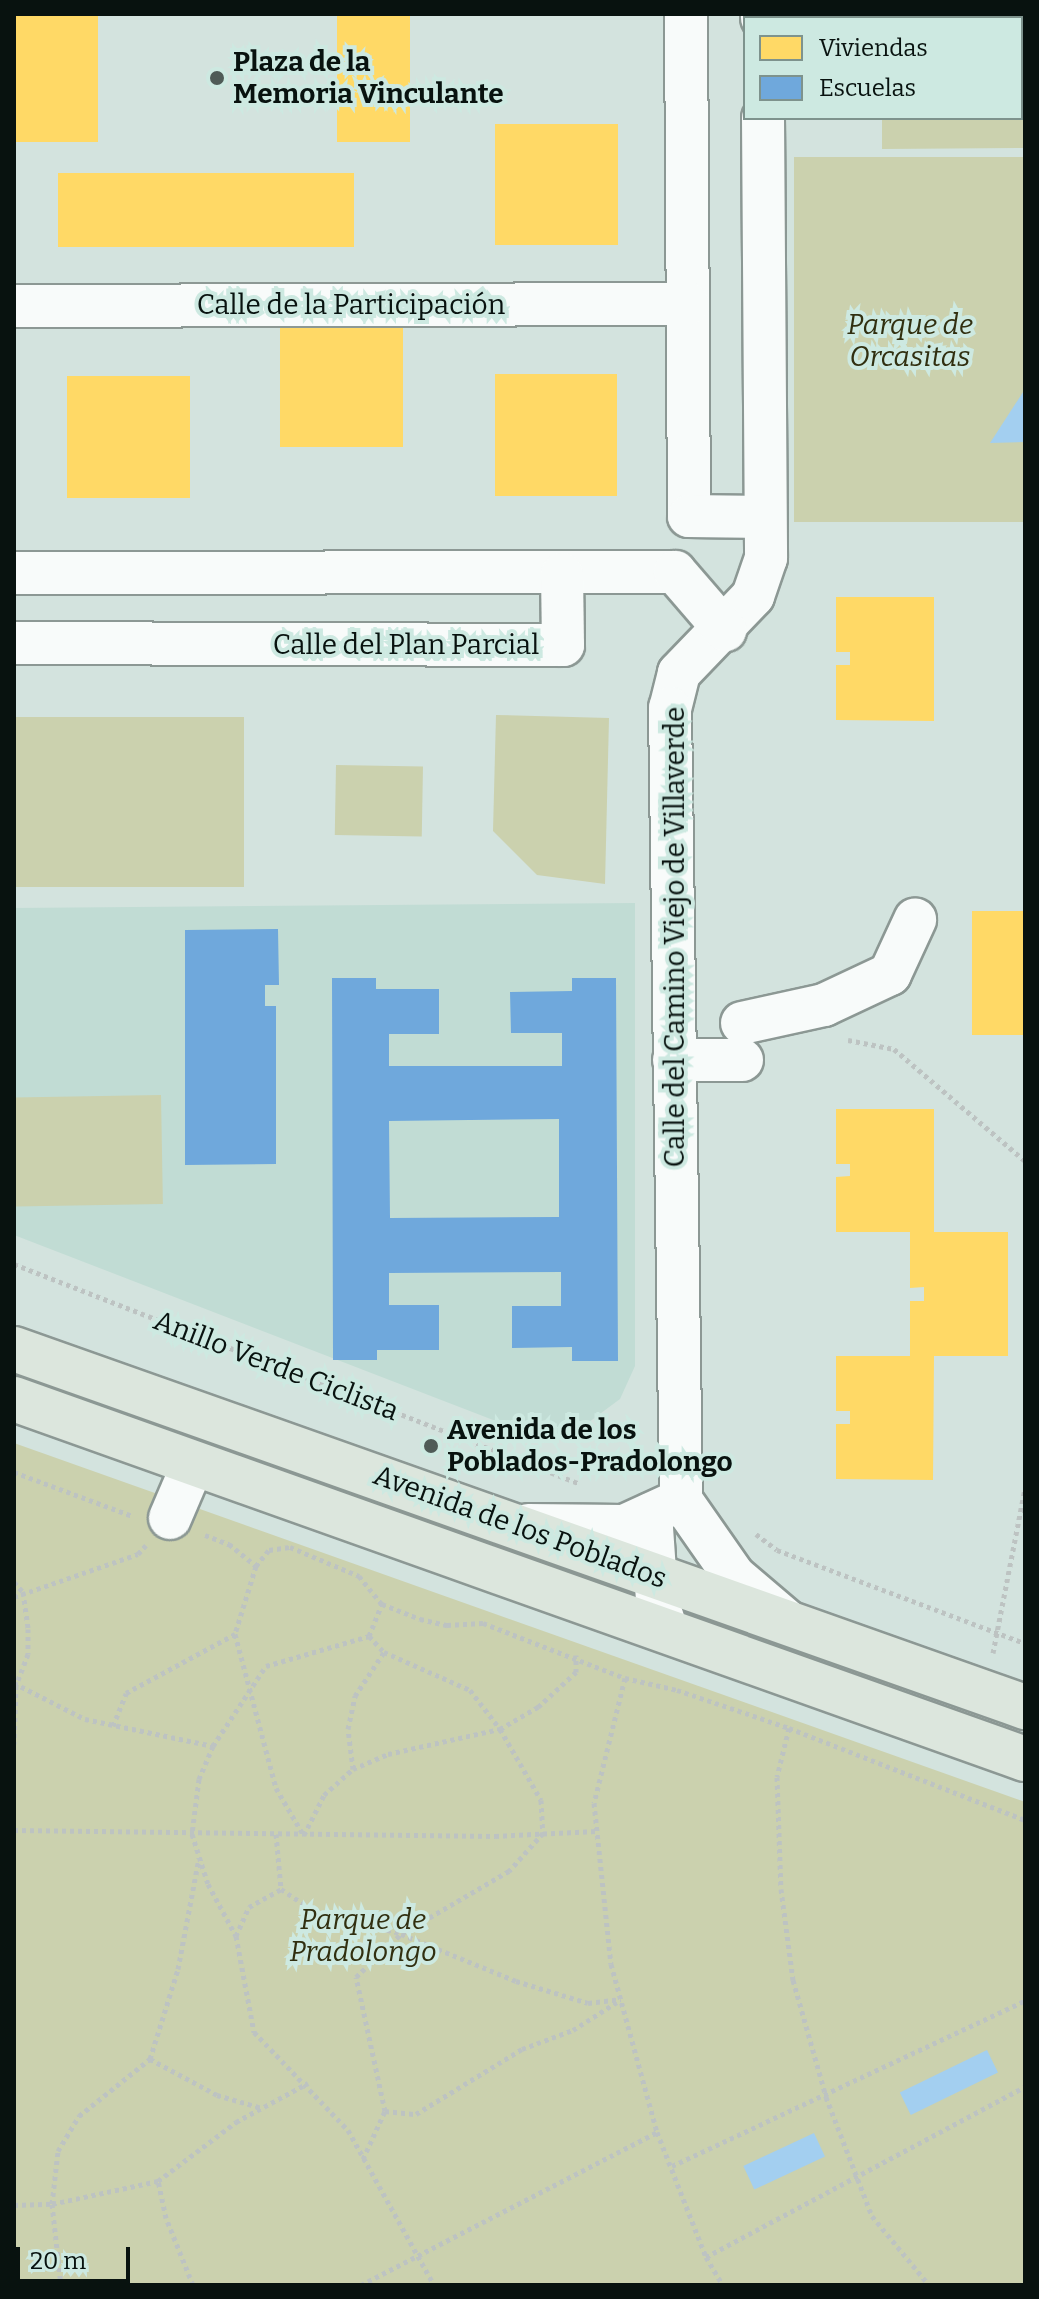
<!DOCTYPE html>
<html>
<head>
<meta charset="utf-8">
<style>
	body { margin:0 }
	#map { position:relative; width:1039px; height:2299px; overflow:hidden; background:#d3e3de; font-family:Bitter,serif }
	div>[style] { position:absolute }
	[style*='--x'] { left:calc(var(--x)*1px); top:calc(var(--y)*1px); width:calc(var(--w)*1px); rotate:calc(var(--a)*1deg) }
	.built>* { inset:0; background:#c1dcd4 }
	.green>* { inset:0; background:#cbd1ae; transform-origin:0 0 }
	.water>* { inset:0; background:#a3cff0; transform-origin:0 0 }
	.homes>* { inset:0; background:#ffd966; transform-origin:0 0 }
	.schools>* { inset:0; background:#6fa8dc }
	.path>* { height:5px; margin-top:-2.5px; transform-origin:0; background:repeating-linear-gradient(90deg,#bdc3c2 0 4px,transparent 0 8px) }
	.roads { filter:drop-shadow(2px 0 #8c9894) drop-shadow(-2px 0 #8c9894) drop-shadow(0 2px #8c9894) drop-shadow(0 -2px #8c9894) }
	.minor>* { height:42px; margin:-21px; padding:0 21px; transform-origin:21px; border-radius:21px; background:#f8fbfa }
	.major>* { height:44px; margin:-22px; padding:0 22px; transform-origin:22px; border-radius:22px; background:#dce6dd }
	.dots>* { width:22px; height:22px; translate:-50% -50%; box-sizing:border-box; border:4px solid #cde9e1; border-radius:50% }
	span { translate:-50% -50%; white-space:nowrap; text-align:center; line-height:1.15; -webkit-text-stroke:8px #cde9e1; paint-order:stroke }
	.poi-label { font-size:28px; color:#08120f; font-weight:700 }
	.left { translate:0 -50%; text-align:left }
	.street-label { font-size:28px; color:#08120f }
	.park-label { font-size:28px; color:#312f10; font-style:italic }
	.frame { position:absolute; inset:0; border:16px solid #08120f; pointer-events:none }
	.legend { position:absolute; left:743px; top:16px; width:280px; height:104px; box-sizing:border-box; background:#cde9e1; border:2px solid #7e938d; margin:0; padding:10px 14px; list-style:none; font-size:24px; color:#08120f }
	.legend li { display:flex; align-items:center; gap:16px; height:40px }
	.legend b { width:40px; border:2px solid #7e938d }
	.scale { position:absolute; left:16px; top:2247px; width:114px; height:36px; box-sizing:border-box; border:4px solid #08120f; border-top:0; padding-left:10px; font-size:24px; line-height:28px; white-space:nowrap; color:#08120f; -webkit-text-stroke:6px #cde9e1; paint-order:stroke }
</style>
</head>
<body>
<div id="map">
	<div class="built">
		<div style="clip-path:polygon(635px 903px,635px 1366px,620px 1399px,585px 1425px,545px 1440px,14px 1235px,14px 908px)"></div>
	</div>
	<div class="green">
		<div style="clip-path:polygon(1021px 92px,1025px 148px,882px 149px,882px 118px,1021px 118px)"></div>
		<div style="left:1025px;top:157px;width:365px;height:231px;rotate:90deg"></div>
		<div style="clip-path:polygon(496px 715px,609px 718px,605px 884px,537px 875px,493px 831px)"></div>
		<div style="left:14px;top:717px;width:230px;height:170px"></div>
		<div style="left:336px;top:765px;width:87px;height:70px;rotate:1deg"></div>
		<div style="left:161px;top:1095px;width:109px;height:147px;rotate:89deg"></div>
		<div style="clip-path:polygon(14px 1443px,1025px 1802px,1025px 2285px,14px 2285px)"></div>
	</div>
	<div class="water">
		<div style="clip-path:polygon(1025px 389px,1025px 442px,990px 443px)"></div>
		<div style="left:987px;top:2050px;width:25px;height:97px;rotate:64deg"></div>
		<div style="left:814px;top:2133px;width:26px;height:78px;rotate:65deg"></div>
	</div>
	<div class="homes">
		<div style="left:14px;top:14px;width:84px;height:128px"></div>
		<div style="left:337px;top:14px;width:73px;height:128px"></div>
		<div style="left:869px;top:14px;width:75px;height:4px"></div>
		<div style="left:495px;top:124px;width:123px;height:121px"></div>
		<div style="left:58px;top:173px;width:296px;height:74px"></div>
		<div style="left:403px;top:325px;width:122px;height:123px;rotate:90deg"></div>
		<div style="left:495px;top:374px;width:122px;height:122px"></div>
		<div style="left:190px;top:376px;width:122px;height:123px;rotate:90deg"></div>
		<div style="clip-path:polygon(836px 597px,934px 597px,934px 721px,836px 720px,836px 665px,850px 665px,850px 652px,836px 652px)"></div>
		<div style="left:972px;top:911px;width:53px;height:124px"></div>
		<div style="clip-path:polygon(836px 1109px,934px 1109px,934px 1232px,1008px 1232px,1008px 1356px,934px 1356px,933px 1480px,836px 1479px,836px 1424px,850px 1424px,850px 1411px,836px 1411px,836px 1356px,910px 1356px,910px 1301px,924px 1301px,924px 1287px,910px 1288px,910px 1232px,836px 1232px,836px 1177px,850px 1176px,850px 1164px,836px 1164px)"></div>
	</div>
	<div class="schools">
		<div style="clip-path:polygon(278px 929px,279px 985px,265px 985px,265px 1006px,276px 1006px,276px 1164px,185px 1165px,185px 930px)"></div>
		<div style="clip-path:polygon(evenodd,332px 978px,376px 978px,376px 989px,439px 989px,439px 1034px,389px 1034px,389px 1066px,562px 1066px,562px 1033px,511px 1033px,510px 992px,572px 991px,572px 978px,616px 978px,618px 1361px,572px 1361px,572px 1347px,512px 1348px,512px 1306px,561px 1306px,561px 1272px,389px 1273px,389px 1305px,439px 1305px,439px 1350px,377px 1350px,377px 1360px,333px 1360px,332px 978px,559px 1119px,559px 1217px,390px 1218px,389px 1121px,559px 1119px)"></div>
	</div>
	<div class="path">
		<div style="--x:848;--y:1040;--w:47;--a:11.1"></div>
		<div style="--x:894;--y:1049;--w:172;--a:40.5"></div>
		<div style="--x:14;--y:1264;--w:605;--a:21.22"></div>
		<div style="--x:14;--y:1472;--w:126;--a:20.4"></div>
		<div style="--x:756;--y:1534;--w:26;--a:37"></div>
		<div style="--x:777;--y:1550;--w:265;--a:20.6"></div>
		<div style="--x:205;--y:1535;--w:26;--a:21"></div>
		<div style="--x:229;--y:1544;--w:35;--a:39"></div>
		<div style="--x:256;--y:1566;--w:21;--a:-51"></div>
		<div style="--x:269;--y:1550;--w:21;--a:-8"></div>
		<div style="--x:290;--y:1547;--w:75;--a:22.8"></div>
		<div style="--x:359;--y:1576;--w:36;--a:51"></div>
		<div style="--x:382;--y:1604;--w:41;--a:21.5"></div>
		<div style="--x:420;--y:1619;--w:28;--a:13"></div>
		<div style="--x:447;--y:1625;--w:36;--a:-3"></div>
		<div style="--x:483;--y:1623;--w:152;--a:21.2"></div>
		<div style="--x:625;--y:1678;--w:53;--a:13"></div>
		<div style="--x:677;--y:1690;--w:118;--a:18.7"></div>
		<div style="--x:789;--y:1728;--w:253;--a:21.3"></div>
		<div style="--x:256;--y:1566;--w:71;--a:107.2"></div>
		<div style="--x:235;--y:1634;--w:159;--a:75.1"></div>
		<div style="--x:276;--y:1788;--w:53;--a:59.6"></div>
		<div style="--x:14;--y:1582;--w:13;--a:48"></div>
		<div style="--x:23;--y:1592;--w:37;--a:82"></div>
		<div style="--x:28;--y:1629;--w:25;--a:90"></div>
		<div style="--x:28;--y:1654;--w:33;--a:111"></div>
		<div style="--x:16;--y:1685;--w:59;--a:91.9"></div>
		<div style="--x:14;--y:1597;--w:131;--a:-19.1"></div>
		<div style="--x:138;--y:1554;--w:12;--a:-48"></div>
		<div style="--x:369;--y:1636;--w:22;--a:47"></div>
		<div style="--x:384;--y:1652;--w:94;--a:23.8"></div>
		<div style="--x:470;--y:1690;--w:49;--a:52.4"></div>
		<div style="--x:500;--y:1729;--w:44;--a:-30.1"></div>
		<div style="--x:538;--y:1707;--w:52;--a:-42.6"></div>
		<div style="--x:576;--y:1672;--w:17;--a:-90"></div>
		<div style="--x:993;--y:1653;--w:167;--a:-79"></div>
		<div style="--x:625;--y:1678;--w:129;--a:103.9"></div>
		<div style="--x:594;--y:1803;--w:162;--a:84"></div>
		<div style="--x:611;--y:1964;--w:174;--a:74.7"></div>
		<div style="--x:657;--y:2132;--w:134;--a:68.6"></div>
		<div style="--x:706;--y:2257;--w:33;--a:59"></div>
		<div style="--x:14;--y:1683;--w:80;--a:26.9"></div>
		<div style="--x:85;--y:1719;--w:131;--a:11.9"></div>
		<div style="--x:213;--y:1746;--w:36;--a:113"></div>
		<div style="--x:199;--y:1779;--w:55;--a:97.3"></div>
		<div style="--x:192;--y:1834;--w:52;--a:72.3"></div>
		<div style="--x:208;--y:1884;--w:59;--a:61.7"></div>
		<div style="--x:236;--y:1936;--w:98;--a:79.4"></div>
		<div style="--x:254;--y:2032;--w:136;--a:46.2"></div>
		<div style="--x:348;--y:2130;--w:177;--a:61"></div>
		<div style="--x:113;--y:1726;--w:35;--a:-68"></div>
		<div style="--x:126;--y:1693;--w:124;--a:-28.4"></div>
		<div style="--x:789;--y:1728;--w:50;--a:103.8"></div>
		<div style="--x:777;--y:1777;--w:112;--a:88"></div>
		<div style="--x:781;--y:1889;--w:92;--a:82.5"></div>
		<div style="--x:793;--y:1980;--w:122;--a:74.2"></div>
		<div style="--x:826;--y:2097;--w:128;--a:68.9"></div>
		<div style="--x:872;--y:2216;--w:89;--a:50.4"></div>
		<div style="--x:213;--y:1746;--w:96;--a:-56.5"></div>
		<div style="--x:266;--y:1666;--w:107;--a:-16.2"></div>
		<div style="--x:369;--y:1636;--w:35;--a:-68"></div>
		<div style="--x:353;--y:1769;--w:40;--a:-97.1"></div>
		<div style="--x:348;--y:1729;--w:34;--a:-78"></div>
		<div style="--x:355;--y:1696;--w:53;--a:-56.6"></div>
		<div style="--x:14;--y:1830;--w:481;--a:0.7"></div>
		<div style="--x:495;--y:1836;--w:102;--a:-2.8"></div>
		<div style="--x:276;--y:1834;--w:55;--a:84.8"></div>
		<div style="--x:281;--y:1889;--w:43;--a:33.7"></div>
		<div style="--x:317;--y:1913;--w:85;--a:13.5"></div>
		<div style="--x:304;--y:1835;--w:45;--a:-63.4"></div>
		<div style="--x:324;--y:1795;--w:39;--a:-42"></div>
		<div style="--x:353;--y:1769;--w:38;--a:-23"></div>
		<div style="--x:388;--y:1754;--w:115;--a:-12.6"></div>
		<div style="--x:500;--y:1729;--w:82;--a:60"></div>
		<div style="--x:541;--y:1800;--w:33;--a:87"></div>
		<div style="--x:543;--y:1833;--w:51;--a:131.8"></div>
		<div style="--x:509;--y:1871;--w:125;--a:149.7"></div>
		<div style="--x:401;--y:1934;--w:124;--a:22.2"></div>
		<div style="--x:516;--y:1981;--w:75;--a:17"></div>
		<div style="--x:588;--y:2003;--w:33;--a:-7"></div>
		<div style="--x:236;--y:1936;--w:32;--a:-66"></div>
		<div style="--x:249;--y:1907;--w:37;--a:-29"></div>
		<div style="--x:150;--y:2059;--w:76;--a:28.2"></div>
		<div style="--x:217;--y:2095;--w:47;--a:16.1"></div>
		<div style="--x:385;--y:2111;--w:31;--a:6"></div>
		<div style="--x:416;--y:2114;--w:124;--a:-31.5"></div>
		<div style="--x:522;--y:2049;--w:54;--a:-20.4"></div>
		<div style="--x:573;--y:2030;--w:52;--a:-32.5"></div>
		<div style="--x:363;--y:2159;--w:53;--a:-65.4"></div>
		<div style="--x:385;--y:2111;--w:137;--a:-102.2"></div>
		<div style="--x:356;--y:1977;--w:62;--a:-43.7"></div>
		<div style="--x:672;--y:2166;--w:390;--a:-25.1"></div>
		<div style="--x:158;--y:2181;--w:108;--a:167.8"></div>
		<div style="--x:52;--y:2204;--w:53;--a:-83.5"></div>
		<div style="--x:58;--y:2151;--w:41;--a:-59"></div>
		<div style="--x:79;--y:2116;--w:91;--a:-38.8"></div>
		<div style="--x:150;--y:2059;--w:94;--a:-72.7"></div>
		<div style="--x:178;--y:1969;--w:113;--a:-79.3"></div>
		<div style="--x:14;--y:2205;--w:38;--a:-2"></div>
		<div style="--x:52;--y:2204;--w:81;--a:83.7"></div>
		<div style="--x:706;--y:2257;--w:361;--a:-28.1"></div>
		<div style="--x:193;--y:2285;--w:72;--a:-111.9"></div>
		<div style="--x:166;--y:2218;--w:38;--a:-102"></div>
		<div style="--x:158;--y:2181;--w:98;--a:-37.1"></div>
		<div style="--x:236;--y:2122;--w:82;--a:-28.4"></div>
		<div style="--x:361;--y:2285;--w:333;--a:-27.3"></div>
	</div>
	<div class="roads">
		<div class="minor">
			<div style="--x:686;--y:14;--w:502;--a:89.66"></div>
			<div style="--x:689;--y:516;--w:76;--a:0.8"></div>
			<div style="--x:762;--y:14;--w:4;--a:90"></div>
			<div style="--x:763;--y:118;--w:440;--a:89.6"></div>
			<div style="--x:766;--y:558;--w:40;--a:108.9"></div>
			<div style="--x:753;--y:596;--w:107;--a:133.9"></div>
			<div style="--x:679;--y:673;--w:36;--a:104"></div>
			<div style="--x:670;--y:708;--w:792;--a:89.2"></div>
			<div style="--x:681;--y:1500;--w:93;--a:55.1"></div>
			<div style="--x:734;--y:1576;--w:71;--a:40.4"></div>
			<div style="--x:14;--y:306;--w:674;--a:-0.17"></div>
			<div style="--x:14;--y:573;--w:661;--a:-0.09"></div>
			<div style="--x:675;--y:572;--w:77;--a:49.2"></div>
			<div style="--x:14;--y:643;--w:549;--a:0.21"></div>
			<div style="--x:563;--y:645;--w:71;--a:-90.8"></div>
			<div style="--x:742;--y:1023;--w:84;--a:-12.4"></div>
			<div style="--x:824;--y:1005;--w:73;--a:-25.2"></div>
			<div style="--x:890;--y:974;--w:60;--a:-65.2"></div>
			<div style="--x:674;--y:1060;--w:68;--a:0"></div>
			<div style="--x:651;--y:1514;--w:86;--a:86"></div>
			<div style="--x:657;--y:1600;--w:33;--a:72"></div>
			<div style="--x:170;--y:1518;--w:59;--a:-66.9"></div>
			<div style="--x:528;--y:1525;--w:96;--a:0.6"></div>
			<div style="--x:624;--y:1526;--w:63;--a:-24.5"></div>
		</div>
		<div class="major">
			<div style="--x:14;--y:1349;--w:1073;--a:19.5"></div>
			<div style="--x:14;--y:1399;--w:1073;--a:19.6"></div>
		</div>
	</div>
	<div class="dots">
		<div style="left:217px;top:78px;background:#4f5b57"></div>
		<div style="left:431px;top:1446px;background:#4f5b57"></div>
	</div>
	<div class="poi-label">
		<span class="left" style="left:233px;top:78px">Plaza de la<br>Memoria Vinculante</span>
		<span class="left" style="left:447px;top:1446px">Avenida de los<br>Poblados-Pradolongo</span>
	</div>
	<div class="street-label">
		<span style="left:351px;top:305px">Calle de la Participación</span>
		<span style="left:406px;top:645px">Calle del Plan Parcial</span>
		<span style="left:675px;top:937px;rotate:-90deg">Calle del Camino Viejo de Villaverde</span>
		<span style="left:276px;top:1366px;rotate:21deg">Anillo Verde Ciclista</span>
		<span style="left:520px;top:1527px;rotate:20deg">Avenida de los Poblados</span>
	</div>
	<div class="park-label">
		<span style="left:910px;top:341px">Parque de<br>Orcasitas</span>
		<span style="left:363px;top:1936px">Parque de<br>Pradolongo</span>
	</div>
	<div class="frame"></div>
	<ul class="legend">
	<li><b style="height:22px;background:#ffd966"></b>Viviendas</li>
	<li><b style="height:22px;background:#6fa8dc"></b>Escuelas</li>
	</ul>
	<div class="scale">20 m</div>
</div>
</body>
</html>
